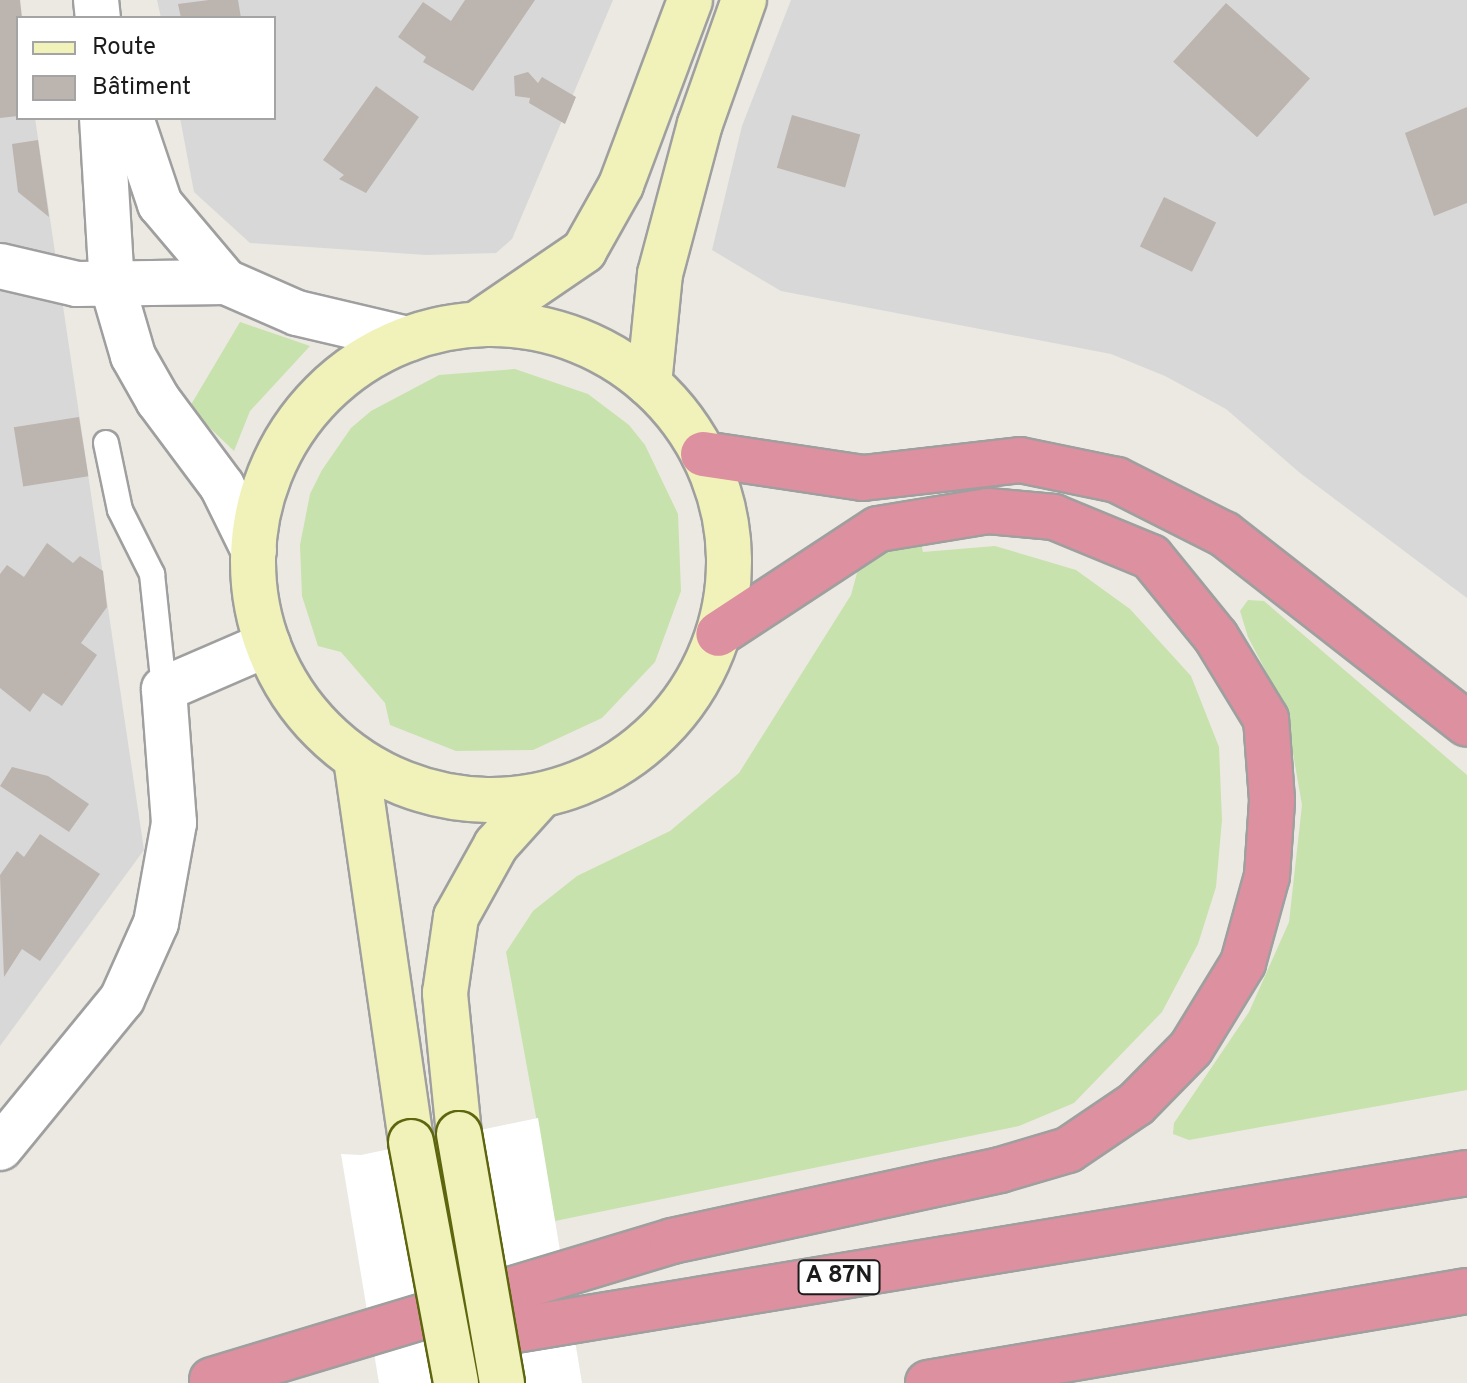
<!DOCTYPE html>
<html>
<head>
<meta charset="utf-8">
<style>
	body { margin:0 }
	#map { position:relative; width:1467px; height:1383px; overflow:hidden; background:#ece9e2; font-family:Overpass,sans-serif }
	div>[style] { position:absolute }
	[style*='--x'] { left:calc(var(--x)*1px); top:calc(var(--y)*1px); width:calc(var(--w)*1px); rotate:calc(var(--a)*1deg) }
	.residential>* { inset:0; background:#d9d8d8 }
	.grass>* { inset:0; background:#c7e2ac }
	.pier>* { inset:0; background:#fff }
	.building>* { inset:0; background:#bcb4af; transform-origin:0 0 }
	.roads { filter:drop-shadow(2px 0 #9f9f9f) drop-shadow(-2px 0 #9f9f9f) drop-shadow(0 2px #9f9f9f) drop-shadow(0 -2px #9f9f9f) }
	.service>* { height:24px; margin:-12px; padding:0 12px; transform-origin:12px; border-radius:12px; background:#fff }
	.minor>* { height:44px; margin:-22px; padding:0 22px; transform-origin:22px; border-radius:22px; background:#fff }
	.tertiary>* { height:44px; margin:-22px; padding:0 22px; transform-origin:22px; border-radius:22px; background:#fff }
	.secondary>* { height:44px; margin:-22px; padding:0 22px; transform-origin:22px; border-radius:22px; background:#f0f2b9 }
	.secondary>.ring { margin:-22px; padding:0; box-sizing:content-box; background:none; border:44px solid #f0f2b9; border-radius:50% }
	.motorway>* { height:44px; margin:-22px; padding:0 22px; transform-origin:22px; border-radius:22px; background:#dd909f }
	.bridges { filter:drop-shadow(2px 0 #5d660f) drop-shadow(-2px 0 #5d660f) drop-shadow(0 2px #5d660f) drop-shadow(0 -2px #5d660f) }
	.secondary-bridge>* { height:44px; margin:-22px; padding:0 22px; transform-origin:22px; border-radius:22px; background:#f0f2b9 }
	span { translate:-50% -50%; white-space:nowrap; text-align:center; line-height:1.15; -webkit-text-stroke:7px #fff; paint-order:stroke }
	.shield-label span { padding:2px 6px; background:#fff; border:2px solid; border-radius:6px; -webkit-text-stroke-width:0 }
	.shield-label { font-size:24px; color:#1b1b1b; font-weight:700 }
	.legend { position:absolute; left:16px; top:16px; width:260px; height:104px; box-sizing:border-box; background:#fff; border:2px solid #a4a4a4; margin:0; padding:10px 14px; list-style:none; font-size:24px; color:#1b1b1b }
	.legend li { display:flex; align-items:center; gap:16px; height:40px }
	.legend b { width:40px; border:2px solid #a4a4a4 }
</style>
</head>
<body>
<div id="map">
	<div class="residential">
		<div style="clip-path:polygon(0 0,20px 0,18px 118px,35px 118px,144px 850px,0 1046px)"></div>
		<div style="clip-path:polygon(157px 0,613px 0,512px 239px,496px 253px,426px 255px,250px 243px,194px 192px,180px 118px,274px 118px,274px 18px,161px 18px)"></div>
		<div style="clip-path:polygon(791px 0,1467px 0,1467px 598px,1300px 473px,1226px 409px,1165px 376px,1111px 354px,781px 291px,712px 250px,742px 126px)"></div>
	</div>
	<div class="grass">
		<div style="clip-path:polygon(240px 322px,310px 346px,250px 411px,234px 451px,189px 408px)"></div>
		<div style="clip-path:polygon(515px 369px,588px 394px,629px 425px,645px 445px,678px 514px,681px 591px,655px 662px,602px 718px,533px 750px,456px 751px,390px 725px,385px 703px,341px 652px,318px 646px,302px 596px,300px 545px,310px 494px,322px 470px,351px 428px,371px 411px,439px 375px)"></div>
		<div style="clip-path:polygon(920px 539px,923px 552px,995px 546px,1076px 570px,1130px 609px,1191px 676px,1219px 747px,1222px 820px,1216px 887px,1198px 944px,1162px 1012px,1074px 1103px,1019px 1126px,555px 1221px,506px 952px,533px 911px,577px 876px,670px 831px,739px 773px,851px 595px,860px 562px)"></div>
		<div style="clip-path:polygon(1248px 600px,1264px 601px,1467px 775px,1467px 1090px,1189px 1140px,1173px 1134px,1174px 1123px,1249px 1012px,1289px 922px,1302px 805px,1285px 708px,1248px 637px,1240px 611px)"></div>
	</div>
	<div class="pier">
		<div style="clip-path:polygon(538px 1118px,582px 1383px,379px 1383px,341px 1154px,361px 1155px)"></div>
	</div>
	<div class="building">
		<div style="clip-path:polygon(0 0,20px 0,22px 18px,18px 116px,0 118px)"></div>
		<div style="clip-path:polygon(209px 0,238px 0,241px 18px,181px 18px,178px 4px)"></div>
		<div style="clip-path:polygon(465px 0,535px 0,473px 91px,423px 62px,426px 57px,398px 37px,423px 2px,451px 21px)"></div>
		<div style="left:1226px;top:3px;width:113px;height:79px;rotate:42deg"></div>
		<div style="clip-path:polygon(528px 72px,538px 83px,542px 77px,576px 97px,565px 124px,529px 103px,530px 98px,515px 96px,514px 76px)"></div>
		<div style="clip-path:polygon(376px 86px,419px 117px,366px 193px,339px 179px,344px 175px,323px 160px)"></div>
		<div style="clip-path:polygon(1467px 107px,1467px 203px,1434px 216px,1405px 133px)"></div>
		<div style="left:792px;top:115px;width:71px;height:55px;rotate:16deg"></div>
		<div style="clip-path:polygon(38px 140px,49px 217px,18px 192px,12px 144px)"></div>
		<div style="left:1164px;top:197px;width:58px;height:55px;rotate:26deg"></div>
		<div style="left:79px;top:417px;width:60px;height:66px;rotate:81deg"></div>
		<div style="clip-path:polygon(47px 543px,73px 563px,80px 556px,103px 571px,107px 607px,81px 643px,97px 655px,62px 706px,43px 693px,30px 712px,0 688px,0 574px,7px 565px,24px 577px)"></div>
		<div style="clip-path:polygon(12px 767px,48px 776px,89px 804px,69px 832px,0 786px)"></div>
		<div style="clip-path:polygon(40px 834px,100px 874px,40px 961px,22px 949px,4px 977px,0 875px,17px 851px,24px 857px)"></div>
	</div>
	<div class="roads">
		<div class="service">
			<div style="--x:106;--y:443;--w:68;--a:78.2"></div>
			<div style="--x:120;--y:510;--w:72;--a:63.4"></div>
			<div style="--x:152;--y:574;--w:116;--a:84"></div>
		</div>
		<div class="minor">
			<div style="--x:0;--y:266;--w:79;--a:13.2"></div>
			<div style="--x:77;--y:284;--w:149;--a:-0.8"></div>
			<div style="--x:0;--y:1148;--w:193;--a:-50.7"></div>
			<div style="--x:122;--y:999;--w:83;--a:-65.9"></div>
			<div style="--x:156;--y:923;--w:102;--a:-79.8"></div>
			<div style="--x:174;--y:823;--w:134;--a:-94.3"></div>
			<div style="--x:164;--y:689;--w:113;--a:-23.4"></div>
		</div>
		<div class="tertiary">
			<div style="--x:96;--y:0;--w:18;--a:84"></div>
			<div style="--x:102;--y:118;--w:166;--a:86.6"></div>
			<div style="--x:112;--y:284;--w:75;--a:73.7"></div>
			<div style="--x:133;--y:356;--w:51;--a:60.4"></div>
			<div style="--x:158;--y:400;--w:107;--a:53.3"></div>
			<div style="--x:222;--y:486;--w:72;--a:63.8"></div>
			<div style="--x:131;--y:118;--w:91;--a:71.4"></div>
			<div style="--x:160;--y:204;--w:102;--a:49.8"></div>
			<div style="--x:226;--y:282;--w:77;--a:23.6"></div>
			<div style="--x:297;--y:313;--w:114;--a:13.2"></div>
		</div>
		<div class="secondary">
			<div style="--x:477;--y:324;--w:130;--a:-34.3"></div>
			<div style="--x:584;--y:251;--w:76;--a:-60.7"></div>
			<div style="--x:621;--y:185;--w:197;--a:-69.5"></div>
			<div class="ring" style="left:253px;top:324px;width:432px;height:432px"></div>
			<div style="--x:649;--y:384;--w:111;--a:-84.3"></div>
			<div style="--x:660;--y:274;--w:155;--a:-75.1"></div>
			<div style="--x:700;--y:124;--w:132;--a:-70.5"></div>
			<div style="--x:356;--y:759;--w:387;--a:81.8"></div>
			<div style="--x:459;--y:1134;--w:142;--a:-95.7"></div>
			<div style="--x:445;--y:993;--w:77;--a:-81.8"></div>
			<div style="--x:456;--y:917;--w:82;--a:-60.9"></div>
			<div style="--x:496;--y:845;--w:67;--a:-48"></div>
		</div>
		<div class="motorway">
			<div style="--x:703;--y:454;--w:162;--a:8.5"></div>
			<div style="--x:863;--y:478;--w:158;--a:-6.5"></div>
			<div style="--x:1020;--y:460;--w:99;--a:11.7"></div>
			<div style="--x:1117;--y:480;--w:120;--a:26.8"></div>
			<div style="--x:1224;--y:534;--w:308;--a:38"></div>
			<div style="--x:455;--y:1340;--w:1026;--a:-9.37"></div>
			<div style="--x:212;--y:1380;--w:481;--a:-16.8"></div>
			<div style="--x:672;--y:1241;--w:336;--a:-12.2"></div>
			<div style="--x:1000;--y:1170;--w:71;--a:-16.4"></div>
			<div style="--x:1068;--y:1150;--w:82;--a:-34.1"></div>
			<div style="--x:1136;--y:1104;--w:78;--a:-45.5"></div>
			<div style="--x:1191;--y:1048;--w:100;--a:-58.5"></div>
			<div style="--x:1243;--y:963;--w:90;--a:-74.6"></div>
			<div style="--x:1267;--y:876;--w:76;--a:-86.2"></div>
			<div style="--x:1272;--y:800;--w:81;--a:-94.2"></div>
			<div style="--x:1266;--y:719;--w:96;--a:-121.4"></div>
			<div style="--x:1216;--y:637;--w:103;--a:-129.1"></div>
			<div style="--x:1151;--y:557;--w:105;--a:-157.6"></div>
			<div style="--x:1054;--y:517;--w:66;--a:-174.8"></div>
			<div style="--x:988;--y:511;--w:111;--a:170.7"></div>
			<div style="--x:878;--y:529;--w:191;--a:146.7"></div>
			<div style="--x:928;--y:1383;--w:547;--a:-9.69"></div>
		</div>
	</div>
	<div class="bridges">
		<div class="secondary-bridge">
			<div style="--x:459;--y:1134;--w:253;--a:80.2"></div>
			<div style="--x:411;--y:1142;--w:245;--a:79.4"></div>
		</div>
	</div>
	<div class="shield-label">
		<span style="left:839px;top:1277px">A 87N</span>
	</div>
	<ul class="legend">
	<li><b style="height:10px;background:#f0f2b9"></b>Route</li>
	<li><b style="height:22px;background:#bcb4af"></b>Bâtiment</li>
	</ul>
</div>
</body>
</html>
